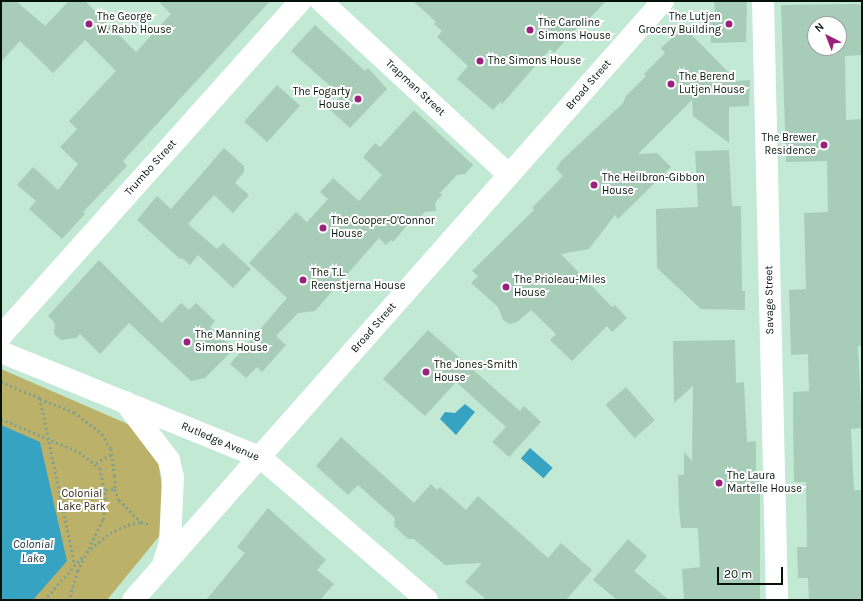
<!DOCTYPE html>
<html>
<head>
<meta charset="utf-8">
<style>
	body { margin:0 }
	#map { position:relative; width:863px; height:601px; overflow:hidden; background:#c2e9d3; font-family:Karla,sans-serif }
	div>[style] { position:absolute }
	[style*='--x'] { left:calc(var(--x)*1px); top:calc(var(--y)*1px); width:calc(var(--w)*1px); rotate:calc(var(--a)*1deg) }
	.green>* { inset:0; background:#bcb169 }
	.water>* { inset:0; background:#37a3c2; transform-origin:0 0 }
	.building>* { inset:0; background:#a7cdb8; transform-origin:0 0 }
	.path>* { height:2.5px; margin-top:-1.25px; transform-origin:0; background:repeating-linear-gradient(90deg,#82a08f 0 2px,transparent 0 5px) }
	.minor>* { height:22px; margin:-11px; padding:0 11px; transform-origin:11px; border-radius:11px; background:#fff }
	.tertiary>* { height:22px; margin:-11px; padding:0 11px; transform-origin:11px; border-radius:11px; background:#fff }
	.secondary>* { height:22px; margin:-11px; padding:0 11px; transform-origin:11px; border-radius:11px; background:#fff }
	.dots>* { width:11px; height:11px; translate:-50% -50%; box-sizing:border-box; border:2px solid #fff; border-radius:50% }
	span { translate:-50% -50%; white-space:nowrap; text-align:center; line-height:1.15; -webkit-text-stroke:4px #fff; paint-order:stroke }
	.poi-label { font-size:11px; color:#04120a }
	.left { translate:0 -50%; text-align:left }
	.right { translate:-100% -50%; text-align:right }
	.street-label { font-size:11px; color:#04120a }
	.park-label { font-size:11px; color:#2c2916 }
	.water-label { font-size:12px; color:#1a3139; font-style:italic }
	.frame { position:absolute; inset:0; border:2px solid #04120a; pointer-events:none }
	.north { position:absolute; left:807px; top:16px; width:40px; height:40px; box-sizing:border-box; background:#fff; border:1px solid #9ba09d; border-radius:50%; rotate:318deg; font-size:11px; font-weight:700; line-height:16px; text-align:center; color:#04120a }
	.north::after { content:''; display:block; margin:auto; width:14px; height:18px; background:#9b227c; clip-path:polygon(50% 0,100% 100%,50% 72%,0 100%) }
	.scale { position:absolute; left:717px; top:567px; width:66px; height:18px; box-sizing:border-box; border:2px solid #04120a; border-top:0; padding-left:5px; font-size:12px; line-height:14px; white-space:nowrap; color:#04120a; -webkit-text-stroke:3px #fff; paint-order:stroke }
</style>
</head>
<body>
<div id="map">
	<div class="green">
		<div style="clip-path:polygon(1px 369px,130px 425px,158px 461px,164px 500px,161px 534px,107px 600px,1px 600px)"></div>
	</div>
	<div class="water">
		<div style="clip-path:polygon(465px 404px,475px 412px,456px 435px,440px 419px,445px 412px,455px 413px)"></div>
		<div style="clip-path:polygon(1px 425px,40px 442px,67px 561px,33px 600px,1px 600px)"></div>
		<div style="left:530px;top:448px;width:30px;height:14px;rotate:41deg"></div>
	</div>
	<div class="building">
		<div style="clip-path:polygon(1px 1px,16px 1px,45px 26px,69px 1px,85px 1px,136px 52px,171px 14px,158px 1px,270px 1px,123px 161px,127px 166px,83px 212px,85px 214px,62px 239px,29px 209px,36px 201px,17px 185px,33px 167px,58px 190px,78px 164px,60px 147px,77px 129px,69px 121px,116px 71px,85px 40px,53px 73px,20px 41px,1px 62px)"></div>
		<div style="clip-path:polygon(413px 1px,606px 1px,587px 21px,585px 19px,554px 53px,550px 49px,502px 104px,500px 102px,493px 110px,457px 79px,468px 66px,437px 37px,442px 31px,434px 24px,436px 22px)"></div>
		<div style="clip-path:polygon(714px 1px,747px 1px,746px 42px,711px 43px,710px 14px,715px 14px)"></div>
		<div style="clip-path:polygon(evenodd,855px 4px,862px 5px,862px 55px,845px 56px,846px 120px,862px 119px,862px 346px,858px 346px,862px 428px,851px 429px,854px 490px,862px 490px,862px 600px,809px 600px,808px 578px,798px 578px,797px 547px,807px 547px,806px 482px,794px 482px,793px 415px,793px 392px,809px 391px,808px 354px,791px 355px,789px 290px,806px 289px,804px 213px,828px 212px,827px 161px,786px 162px,781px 5px,855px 4px,815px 24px,839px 24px,839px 48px,815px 48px,815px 24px)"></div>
		<div style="clip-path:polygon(315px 25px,365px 71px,368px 68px,387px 89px,350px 128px,329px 109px,341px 96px,291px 51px)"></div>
		<div style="clip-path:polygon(684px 27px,737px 81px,750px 80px,749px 106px,729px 107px,729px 143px,693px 116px,692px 100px,638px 154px,657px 153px,671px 167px,618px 219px,615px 215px,589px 249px,561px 254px,612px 307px,615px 305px,627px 318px,612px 332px,607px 326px,572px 361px,550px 340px,556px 334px,531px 310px,517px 322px,509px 324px,503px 320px,498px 307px,471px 283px,478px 276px,472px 271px,534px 210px,532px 208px,563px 176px,556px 169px,561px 161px,623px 103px,626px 96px,646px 76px,644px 74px,665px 53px,661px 48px)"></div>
		<div style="left:277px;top:85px;width:31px;height:49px;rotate:42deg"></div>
		<div style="clip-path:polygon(414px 110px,473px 165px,465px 174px,457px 175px,440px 193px,442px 195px,435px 203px,436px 211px,425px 212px,417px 220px,414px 217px,393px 242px,391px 240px,386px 245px,379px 238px,315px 311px,298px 313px,276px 336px,286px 345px,262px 372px,257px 367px,246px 378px,230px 364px,287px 298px,249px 263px,296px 212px,307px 222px,328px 199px,320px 192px,333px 178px,359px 201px,382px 175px,363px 157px,375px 143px,380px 147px)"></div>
		<div style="clip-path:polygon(224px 148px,244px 166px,244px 172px,235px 183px,249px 195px,233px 213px,214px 195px,188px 224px,217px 249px,223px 243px,251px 269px,233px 288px,198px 255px,190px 265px,182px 258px,180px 259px,137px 220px,157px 196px,171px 209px)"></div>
		<div style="clip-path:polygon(729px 150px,732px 206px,741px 206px,742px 291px,745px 291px,745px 310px,701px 309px,657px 268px,656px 209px,698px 207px,695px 151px)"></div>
		<div style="clip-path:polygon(99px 260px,162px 323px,181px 303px,189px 310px,196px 303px,215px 321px,210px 327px,234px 349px,205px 378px,191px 381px,129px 323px,100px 354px,80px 334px,76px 338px,61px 340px,54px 334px,55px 323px,48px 316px)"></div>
		<div style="clip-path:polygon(428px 330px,520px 411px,524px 406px,541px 422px,509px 457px,492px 442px,506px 427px,456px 382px,425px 416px,383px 379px)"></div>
		<div style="clip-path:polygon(735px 340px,736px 383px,744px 382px,747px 442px,756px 441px,756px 473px,760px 473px,760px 600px,684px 600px,682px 569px,700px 567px,698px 528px,681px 528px,679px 510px,678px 475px,684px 475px,684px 452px,692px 461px,693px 386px,674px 403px,673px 341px)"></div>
		<div style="left:626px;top:387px;width:44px;height:27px;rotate:49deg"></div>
		<div style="clip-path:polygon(341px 437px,414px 503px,431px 484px,437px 490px,440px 487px,466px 510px,478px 496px,548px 558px,561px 543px,592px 570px,566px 600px,487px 600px,465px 582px,482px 563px,445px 565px,414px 539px,408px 539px,394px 526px,395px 518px,358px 485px,348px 495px,316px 466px)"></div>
		<div style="clip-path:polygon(268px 508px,326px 560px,317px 570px,334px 584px,320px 600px,206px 600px,245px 553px,237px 547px)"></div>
		<div style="clip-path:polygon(628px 539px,647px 556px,634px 571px,669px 600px,617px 600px,593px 580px)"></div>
	</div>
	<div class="path">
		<div style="--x:1;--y:382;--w:42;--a:22.3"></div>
		<div style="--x:40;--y:398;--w:171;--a:78.2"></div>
		<div style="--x:40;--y:399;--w:36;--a:21"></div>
		<div style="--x:74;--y:412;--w:36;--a:38"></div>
		<div style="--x:102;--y:434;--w:17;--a:59"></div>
		<div style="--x:111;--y:449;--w:27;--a:82"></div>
		<div style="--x:115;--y:476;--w:13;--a:90"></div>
		<div style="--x:115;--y:489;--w:12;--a:70"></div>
		<div style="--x:119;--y:500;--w:31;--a:45"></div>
		<div style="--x:1;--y:419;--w:85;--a:22.9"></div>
		<div style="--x:79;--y:452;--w:26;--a:37"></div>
		<div style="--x:100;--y:468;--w:36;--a:79"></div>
		<div style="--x:107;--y:503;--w:17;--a:103"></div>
		<div style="--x:103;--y:520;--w:57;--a:116.1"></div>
		<div style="--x:78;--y:571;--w:30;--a:107"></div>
		<div style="--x:96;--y:463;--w:18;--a:-29"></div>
		<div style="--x:106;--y:490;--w:9;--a:-6"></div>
		<div style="--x:87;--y:552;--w:30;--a:-40"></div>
		<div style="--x:110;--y:533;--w:20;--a:-24"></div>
		<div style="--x:128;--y:525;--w:13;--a:-13"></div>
		<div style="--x:141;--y:522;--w:8;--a:14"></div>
		<div style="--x:44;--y:600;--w:59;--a:-48.4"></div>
	</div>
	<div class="minor">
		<div style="--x:321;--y:1;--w:256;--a:42.8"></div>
		<div style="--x:763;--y:1;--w:599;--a:88.66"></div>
		<div style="--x:1;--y:336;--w:450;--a:-48.2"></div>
	</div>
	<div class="tertiary">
		<div style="--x:1;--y:352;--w:279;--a:22.1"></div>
		<div style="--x:260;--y:457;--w:220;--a:40.6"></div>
	</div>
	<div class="secondary">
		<div style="--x:125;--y:402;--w:73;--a:52.8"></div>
		<div style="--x:169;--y:460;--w:17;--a:77"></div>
		<div style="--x:173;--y:477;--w:66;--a:92.6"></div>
		<div style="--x:170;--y:543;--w:20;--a:108"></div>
		<div style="--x:133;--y:600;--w:800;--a:-48.5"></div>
	</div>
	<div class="dots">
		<div style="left:89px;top:24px;background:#9b227c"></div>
		<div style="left:729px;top:24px;background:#9b227c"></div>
		<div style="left:530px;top:30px;background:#9b227c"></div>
		<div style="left:480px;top:61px;background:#9b227c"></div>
		<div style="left:671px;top:84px;background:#9b227c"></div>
		<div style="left:358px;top:99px;background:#9b227c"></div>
		<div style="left:824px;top:145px;background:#9b227c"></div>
		<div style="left:594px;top:185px;background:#9b227c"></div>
		<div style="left:323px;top:228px;background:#9b227c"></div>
		<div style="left:303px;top:280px;background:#9b227c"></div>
		<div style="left:506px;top:287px;background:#9b227c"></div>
		<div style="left:187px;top:342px;background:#9b227c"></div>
		<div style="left:426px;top:372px;background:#9b227c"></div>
		<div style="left:719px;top:483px;background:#9b227c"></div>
	</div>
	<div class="poi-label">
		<span class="left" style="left:97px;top:24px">The George<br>W. Rabb House</span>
		<span class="right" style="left:721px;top:24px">The Lutjen<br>Grocery Building</span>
		<span class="left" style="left:538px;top:30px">The Caroline<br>Simons House</span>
		<span class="left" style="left:488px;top:61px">The Simons House</span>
		<span class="left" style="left:679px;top:84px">The Berend<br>Lutjen House</span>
		<span class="right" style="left:350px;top:99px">The Fogarty<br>House</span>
		<span class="right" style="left:816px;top:145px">The Brewer<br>Residence</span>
		<span class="left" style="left:602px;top:185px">The Heilbron-Gibbon<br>House</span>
		<span class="left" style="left:331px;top:228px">The Cooper-O'Connor<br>House</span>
		<span class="left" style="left:311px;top:280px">The T.L.<br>Reenstjerna House</span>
		<span class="left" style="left:514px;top:287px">The Prioleau-Miles<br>House</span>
		<span class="left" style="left:195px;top:342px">The Manning<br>Simons House</span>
		<span class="left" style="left:434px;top:372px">The Jones-Smith<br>House</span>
		<span class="left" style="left:727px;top:483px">The Laura<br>Martelle House</span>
	</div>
	<div class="street-label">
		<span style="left:589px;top:85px;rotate:-49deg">Broad Street</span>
		<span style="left:415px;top:88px;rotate:43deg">Trapman Street</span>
		<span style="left:151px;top:168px;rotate:-48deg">Trumbo Street</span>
		<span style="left:770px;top:300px;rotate:-91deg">Savage Street</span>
		<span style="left:374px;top:328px;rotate:-49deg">Broad Street</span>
		<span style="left:220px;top:442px;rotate:23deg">Rutledge Avenue</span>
	</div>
	<div class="park-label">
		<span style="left:82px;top:501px">Colonial<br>Lake Park</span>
	</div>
	<div class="water-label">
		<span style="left:33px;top:552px">Colonial<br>Lake</span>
	</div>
	<div class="frame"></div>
	<div class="north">N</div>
	<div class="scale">20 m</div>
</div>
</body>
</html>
